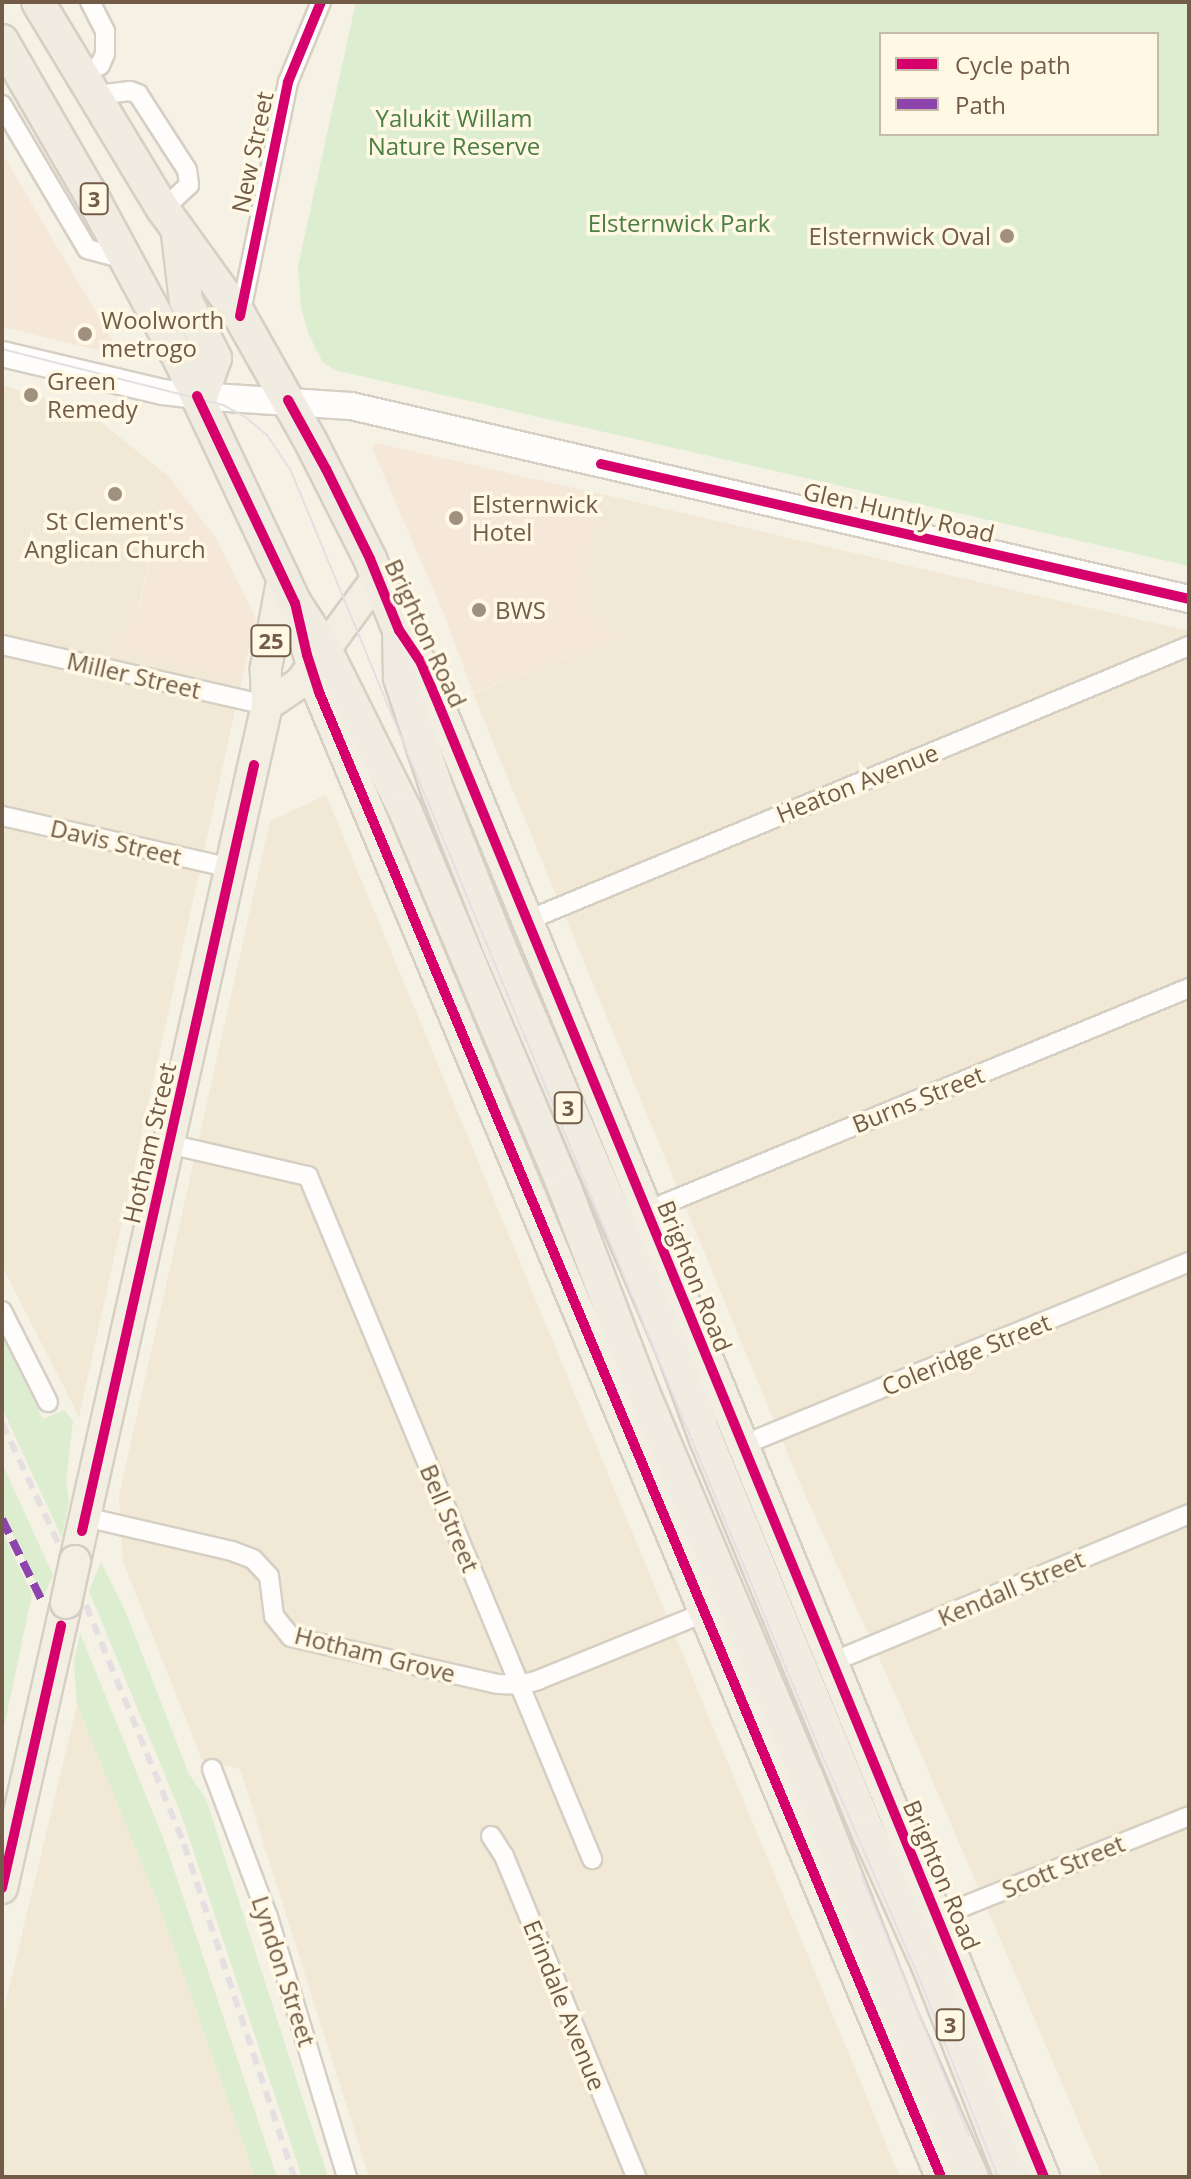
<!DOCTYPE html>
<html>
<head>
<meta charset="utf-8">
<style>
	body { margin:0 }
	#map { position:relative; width:1191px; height:2179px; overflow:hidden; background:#f5f2e5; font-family:"Open Sans",sans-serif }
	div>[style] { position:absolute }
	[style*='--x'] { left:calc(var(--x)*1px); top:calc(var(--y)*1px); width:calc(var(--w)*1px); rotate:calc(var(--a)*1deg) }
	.residential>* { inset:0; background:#f1e9d5 }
	.commercial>* { inset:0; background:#f6e8d8 }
	.green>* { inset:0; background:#ddedd0 }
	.roads { filter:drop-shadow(2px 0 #d6cfc4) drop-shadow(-2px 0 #d6cfc4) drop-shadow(0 2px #d6cfc4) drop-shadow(0 -2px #d6cfc4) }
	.minor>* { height:18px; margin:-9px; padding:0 9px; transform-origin:9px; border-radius:9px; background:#fefdfb }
	.tertiary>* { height:24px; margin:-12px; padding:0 12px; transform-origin:12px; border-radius:12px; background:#fefdfb }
	.secondary>* { height:26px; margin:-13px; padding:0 13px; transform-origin:13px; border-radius:13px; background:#fefdfb }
	.primary>* { height:30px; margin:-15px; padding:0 15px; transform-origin:15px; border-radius:15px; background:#f2efe2 }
	.trunk>* { height:32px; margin:-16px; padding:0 16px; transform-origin:16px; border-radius:16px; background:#f1ece2 }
	.tram>* { height:2px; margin:-1px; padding:0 1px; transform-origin:1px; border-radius:1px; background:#e4e0e2 }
	.rail>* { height:6px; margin-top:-3px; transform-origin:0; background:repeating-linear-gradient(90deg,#e4e0e2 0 12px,transparent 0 20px) }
	.bridges { filter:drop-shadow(2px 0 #d4cdc3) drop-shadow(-2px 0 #d4cdc3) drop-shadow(0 2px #d4cdc3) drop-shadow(0 -2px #d4cdc3) }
	.primary-bridge>* { height:30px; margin:-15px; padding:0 15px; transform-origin:15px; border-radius:15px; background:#f2efe2 }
	.quiet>* { height:8px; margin-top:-4px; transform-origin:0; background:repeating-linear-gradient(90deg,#8e44ad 0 16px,transparent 0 24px) }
	.cycleway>* { height:10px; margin:-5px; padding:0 5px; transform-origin:5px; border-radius:5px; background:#d6006c }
	.dots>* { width:22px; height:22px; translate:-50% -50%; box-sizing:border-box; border:4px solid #fff8e5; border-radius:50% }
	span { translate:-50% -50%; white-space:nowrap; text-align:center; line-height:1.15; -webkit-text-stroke:7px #fff8e5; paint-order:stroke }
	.shield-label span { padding:2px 6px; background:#fff8e5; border:2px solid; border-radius:6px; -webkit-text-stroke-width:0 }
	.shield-label { font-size:22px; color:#725c47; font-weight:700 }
	.park-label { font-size:24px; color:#4b7e41 }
	.street-label { font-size:24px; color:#725c47 }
	.poi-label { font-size:24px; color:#725c47 }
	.right { translate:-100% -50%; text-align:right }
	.left { translate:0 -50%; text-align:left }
	.frame { position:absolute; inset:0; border:4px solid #725c47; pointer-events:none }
	.legend { position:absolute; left:879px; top:32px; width:280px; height:104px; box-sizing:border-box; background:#fff8e5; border:2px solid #c7baa6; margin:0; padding:10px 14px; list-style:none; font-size:24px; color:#725c47 }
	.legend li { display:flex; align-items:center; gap:16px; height:40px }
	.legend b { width:40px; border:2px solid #c7baa6 }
</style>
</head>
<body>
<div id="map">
	<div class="residential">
		<div style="clip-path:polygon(2px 385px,72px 406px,97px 419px,168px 476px,138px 609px,134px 608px,122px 653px,242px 679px,79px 1417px,2px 1266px)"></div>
		<div style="clip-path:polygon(601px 494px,1189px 631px,1189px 2177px,1102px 2177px,897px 1698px,798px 1479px,473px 694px,614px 639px,578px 599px)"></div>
		<div style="clip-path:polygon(326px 795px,900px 2177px,369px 2177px,240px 1769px,202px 1760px,123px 1562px,119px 1495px,270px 821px)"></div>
		<div style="clip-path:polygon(77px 1705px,160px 1908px,255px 2177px,2px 2177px,2px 2017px)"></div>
	</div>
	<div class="commercial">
		<div style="clip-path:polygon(2px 153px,114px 343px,106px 352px,2px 327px)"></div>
		<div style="clip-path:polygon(376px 443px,601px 494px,578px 599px,614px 639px,473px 693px,444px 614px,372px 448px)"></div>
		<div style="clip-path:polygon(168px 476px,216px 538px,256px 618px,242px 679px,122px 653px,133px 608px,139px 609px)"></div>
	</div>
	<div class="green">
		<div style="clip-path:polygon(evenodd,356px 2px,1189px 2px,1189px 566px,334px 370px,322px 361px,308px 333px,301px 308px,298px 266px,356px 2px,881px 34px,1157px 34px,1157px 134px,881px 134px,881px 34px)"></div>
		<div style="clip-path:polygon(2px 1337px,43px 1419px,64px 1410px,73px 1421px,66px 1481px,69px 1500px,62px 1538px,2px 1408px)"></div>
		<div style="clip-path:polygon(2px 1463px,53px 1575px,43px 1598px,2px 1512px)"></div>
		<div style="clip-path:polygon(2px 1531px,32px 1594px,2px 1737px)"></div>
		<div style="clip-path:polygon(101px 1562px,127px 1615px,189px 1774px,206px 1799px,328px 2177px,302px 2177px,181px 1814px,89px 1591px)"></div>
		<div style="clip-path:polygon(80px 1633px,164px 1840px,277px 2177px,255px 2177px,160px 1908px,77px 1705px,74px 1662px)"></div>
	</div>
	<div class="roads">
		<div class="minor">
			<div style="--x:83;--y:73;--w:19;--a:-25"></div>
			<div style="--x:100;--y:65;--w:12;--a:-66"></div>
			<div style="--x:105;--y:54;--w:23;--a:-90"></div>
			<div style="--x:105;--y:31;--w:33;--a:-117"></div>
			<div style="--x:97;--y:95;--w:33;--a:-7"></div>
			<div style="--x:130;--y:91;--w:9;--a:21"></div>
			<div style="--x:138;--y:94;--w:90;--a:57.2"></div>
			<div style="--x:187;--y:170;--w:15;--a:82"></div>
			<div style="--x:189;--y:185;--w:35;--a:137"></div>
			<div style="--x:2;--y:105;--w:167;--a:59.4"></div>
			<div style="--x:87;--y:249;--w:39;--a:15"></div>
			<div style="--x:240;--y:316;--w:239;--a:-78.4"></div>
			<div style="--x:288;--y:82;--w:87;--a:-67.6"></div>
			<div style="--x:2;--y:645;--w:272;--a:12.8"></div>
			<div style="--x:2;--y:816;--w:235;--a:12.8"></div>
			<div style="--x:526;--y:921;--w:718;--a:-22.53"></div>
			<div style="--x:169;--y:1144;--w:143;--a:13"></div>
			<div style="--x:308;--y:1176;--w:740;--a:67.42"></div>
			<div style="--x:647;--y:1211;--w:586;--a:-22.36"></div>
			<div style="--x:2;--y:1311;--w:102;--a:63.2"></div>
			<div style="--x:743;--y:1445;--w:482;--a:-22.3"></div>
			<div style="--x:85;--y:1517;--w:151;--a:13"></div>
			<div style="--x:232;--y:1551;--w:22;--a:21"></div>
			<div style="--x:253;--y:1559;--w:23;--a:47"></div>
			<div style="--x:269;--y:1576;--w:40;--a:82.9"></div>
			<div style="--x:274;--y:1616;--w:27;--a:51"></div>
			<div style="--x:291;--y:1637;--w:212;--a:12.8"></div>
			<div style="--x:498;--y:1684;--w:23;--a:2"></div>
			<div style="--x:521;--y:1685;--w:18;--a:-16"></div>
			<div style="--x:538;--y:1680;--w:181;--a:-22"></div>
			<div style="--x:832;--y:1662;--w:386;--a:-22.5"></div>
			<div style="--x:212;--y:1769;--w:158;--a:69.3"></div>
			<div style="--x:268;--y:1917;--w:272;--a:73.1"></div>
			<div style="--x:491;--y:1836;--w:24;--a:57"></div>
			<div style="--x:504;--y:1856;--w:347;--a:67.6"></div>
			<div style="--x:937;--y:1917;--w:271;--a:-21.8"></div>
		</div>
		<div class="tertiary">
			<div style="--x:2;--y:354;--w:165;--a:13.3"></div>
			<div style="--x:163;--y:392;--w:34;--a:7"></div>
		</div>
		<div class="secondary">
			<div style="--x:197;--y:396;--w:154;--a:3.7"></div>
			<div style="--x:351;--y:406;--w:860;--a:12.97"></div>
		</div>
		<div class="primary">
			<div style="--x:296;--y:607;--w:88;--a:74.9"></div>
			<div style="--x:319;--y:692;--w:1610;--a:67.27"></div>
			<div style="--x:399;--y:630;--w:40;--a:56"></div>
			<div style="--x:421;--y:663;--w:49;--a:67.1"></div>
			<div style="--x:440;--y:708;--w:1588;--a:67.65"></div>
			<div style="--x:267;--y:705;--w:40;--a:-34"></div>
			<div style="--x:300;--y:683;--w:132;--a:-53.7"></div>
			<div style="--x:75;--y:1561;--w:877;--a:-77.36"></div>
			<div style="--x:267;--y:705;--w:37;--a:-92"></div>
			<div style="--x:266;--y:668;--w:94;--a:-79.5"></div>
			<div style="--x:2;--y:1888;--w:292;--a:-77.3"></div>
		</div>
		<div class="trunk">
			<div style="--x:38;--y:2;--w:242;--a:58.9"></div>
			<div style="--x:163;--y:209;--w:132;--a:54.3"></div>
			<div style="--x:240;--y:316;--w:142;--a:60.6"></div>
			<div style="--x:310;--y:440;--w:133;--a:63.2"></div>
			<div style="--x:370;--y:559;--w:77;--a:67.8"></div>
			<div style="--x:399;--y:630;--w:48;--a:88.8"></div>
			<div style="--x:400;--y:678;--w:120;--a:71.6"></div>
			<div style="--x:438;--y:792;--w:166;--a:68.4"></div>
			<div style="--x:499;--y:946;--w:440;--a:66.7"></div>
			<div style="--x:673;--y:1350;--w:95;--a:69.7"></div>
			<div style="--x:706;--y:1439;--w:427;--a:67.6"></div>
			<div style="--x:869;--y:1834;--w:149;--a:65.8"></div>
			<div style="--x:930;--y:1970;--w:222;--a:68.6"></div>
			<div style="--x:2;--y:41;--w:186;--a:60"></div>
			<div style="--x:95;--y:202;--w:179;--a:61.7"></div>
			<div style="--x:180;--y:360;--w:269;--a:64.7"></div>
			<div style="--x:295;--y:603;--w:55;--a:56.9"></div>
			<div style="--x:325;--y:649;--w:180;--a:63.6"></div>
			<div style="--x:405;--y:810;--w:411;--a:67.1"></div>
			<div style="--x:565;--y:1189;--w:215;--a:69"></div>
			<div style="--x:642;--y:1390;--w:422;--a:67"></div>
			<div style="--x:807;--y:1778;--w:254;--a:68.5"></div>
			<div style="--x:900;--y:2014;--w:178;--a:66.2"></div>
			<div style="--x:178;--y:234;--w:67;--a:83.2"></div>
			<div style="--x:186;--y:301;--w:64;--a:63"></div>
			<div style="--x:215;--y:358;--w:41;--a:109.7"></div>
		</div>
	</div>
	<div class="tram">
		<div style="--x:2;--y:349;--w:228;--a:14.2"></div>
		<div style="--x:223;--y:405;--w:24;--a:28"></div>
		<div style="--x:244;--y:416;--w:30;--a:40"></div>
		<div style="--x:267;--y:435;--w:43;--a:56.3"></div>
		<div style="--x:291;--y:471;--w:1392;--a:67.53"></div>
		<div style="--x:823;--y:1757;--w:249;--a:66.5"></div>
		<div style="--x:922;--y:1985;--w:206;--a:68.4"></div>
		<div style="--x:861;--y:1874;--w:283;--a:67.6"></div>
	</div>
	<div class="rail">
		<div style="--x:2;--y:1423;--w:137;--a:64.9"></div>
		<div style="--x:86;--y:1605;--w:258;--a:67.7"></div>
		<div style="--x:184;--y:1844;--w:351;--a:71.7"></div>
	</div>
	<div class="bridges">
		<div class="primary-bridge">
			<div style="--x:66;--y:1603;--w:43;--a:-77.9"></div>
		</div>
	</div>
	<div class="quiet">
		<div style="--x:2;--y:1519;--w:93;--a:64"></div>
	</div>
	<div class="cycleway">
		<div style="--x:240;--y:316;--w:239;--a:-78.4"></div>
		<div style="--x:288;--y:82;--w:87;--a:-67.6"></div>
		<div style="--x:197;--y:396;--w:229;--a:64.7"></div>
		<div style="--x:295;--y:603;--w:53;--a:77"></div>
		<div style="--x:307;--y:655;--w:39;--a:72"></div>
		<div style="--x:319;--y:692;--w:1610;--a:67.27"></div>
		<div style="--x:288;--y:400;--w:79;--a:61.2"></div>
		<div style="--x:326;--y:469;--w:100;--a:63.9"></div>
		<div style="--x:370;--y:559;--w:77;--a:67.8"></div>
		<div style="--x:399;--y:630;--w:40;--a:56"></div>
		<div style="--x:421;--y:663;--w:49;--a:67.1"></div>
		<div style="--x:440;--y:708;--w:1588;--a:67.65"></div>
		<div style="--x:601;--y:464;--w:603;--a:12.93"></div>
		<div style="--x:82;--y:1531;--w:785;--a:-77.34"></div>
		<div style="--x:2;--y:1888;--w:269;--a:-77.3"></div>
	</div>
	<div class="dots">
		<div style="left:1007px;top:236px;background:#a0907e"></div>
		<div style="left:85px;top:334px;background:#a0907e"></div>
		<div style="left:31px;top:395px;background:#a0907e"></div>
		<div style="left:115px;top:494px;background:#a0907e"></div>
		<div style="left:456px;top:518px;background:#a0907e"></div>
		<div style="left:479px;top:610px;background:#a0907e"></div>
	</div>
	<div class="shield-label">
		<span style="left:94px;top:199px">3</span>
		<span style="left:271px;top:641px">25</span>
		<span style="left:568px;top:1108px">3</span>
		<span style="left:950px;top:2025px">3</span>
	</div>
	<div class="park-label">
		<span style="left:454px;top:132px">Yalukit Willam<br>Nature Reserve</span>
		<span style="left:679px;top:223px">Elsternwick Park</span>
	</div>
	<div class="street-label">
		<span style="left:252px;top:152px;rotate:-78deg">New Street</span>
		<span style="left:899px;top:512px;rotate:13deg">Glen Huntly Road</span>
		<span style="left:426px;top:633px;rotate:65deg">Brighton Road</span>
		<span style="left:134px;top:675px;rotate:13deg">Miller Street</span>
		<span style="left:857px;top:783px;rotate:-22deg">Heaton Avenue</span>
		<span style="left:116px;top:842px;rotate:13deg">Davis Street</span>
		<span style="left:918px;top:1099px;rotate:-22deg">Burns Street</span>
		<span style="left:149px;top:1143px;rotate:-77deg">Hotham Street</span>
		<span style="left:695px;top:1276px;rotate:68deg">Brighton Road</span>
		<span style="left:966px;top:1354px;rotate:-22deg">Coleridge Street</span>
		<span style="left:450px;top:1518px;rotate:67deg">Bell Street</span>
		<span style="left:1011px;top:1588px;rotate:-23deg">Kendall Street</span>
		<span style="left:375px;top:1654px;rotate:14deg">Hotham Grove</span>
		<span style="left:1063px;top:1866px;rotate:-22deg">Scott Street</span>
		<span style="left:942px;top:1875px;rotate:67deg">Brighton Road</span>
		<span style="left:284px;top:1971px;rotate:72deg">Lyndon Street</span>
		<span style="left:565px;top:2005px;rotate:68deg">Erindale Avenue</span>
	</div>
	<div class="poi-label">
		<span class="right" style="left:991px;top:236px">Elsternwick Oval</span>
		<span class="left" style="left:101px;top:334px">Woolworth<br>metrogo</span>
		<span class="left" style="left:47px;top:395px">Green<br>Remedy</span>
		<span class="left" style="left:472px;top:518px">Elsternwick<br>Hotel</span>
		<span style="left:115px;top:535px">St Clement's<br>Anglican Church</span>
		<span class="left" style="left:495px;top:610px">BWS</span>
	</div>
	<div class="frame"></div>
	<ul class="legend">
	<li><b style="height:10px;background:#d6006c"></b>Cycle path</li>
	<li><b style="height:10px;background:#8e44ad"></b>Path</li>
	</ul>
</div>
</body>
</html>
